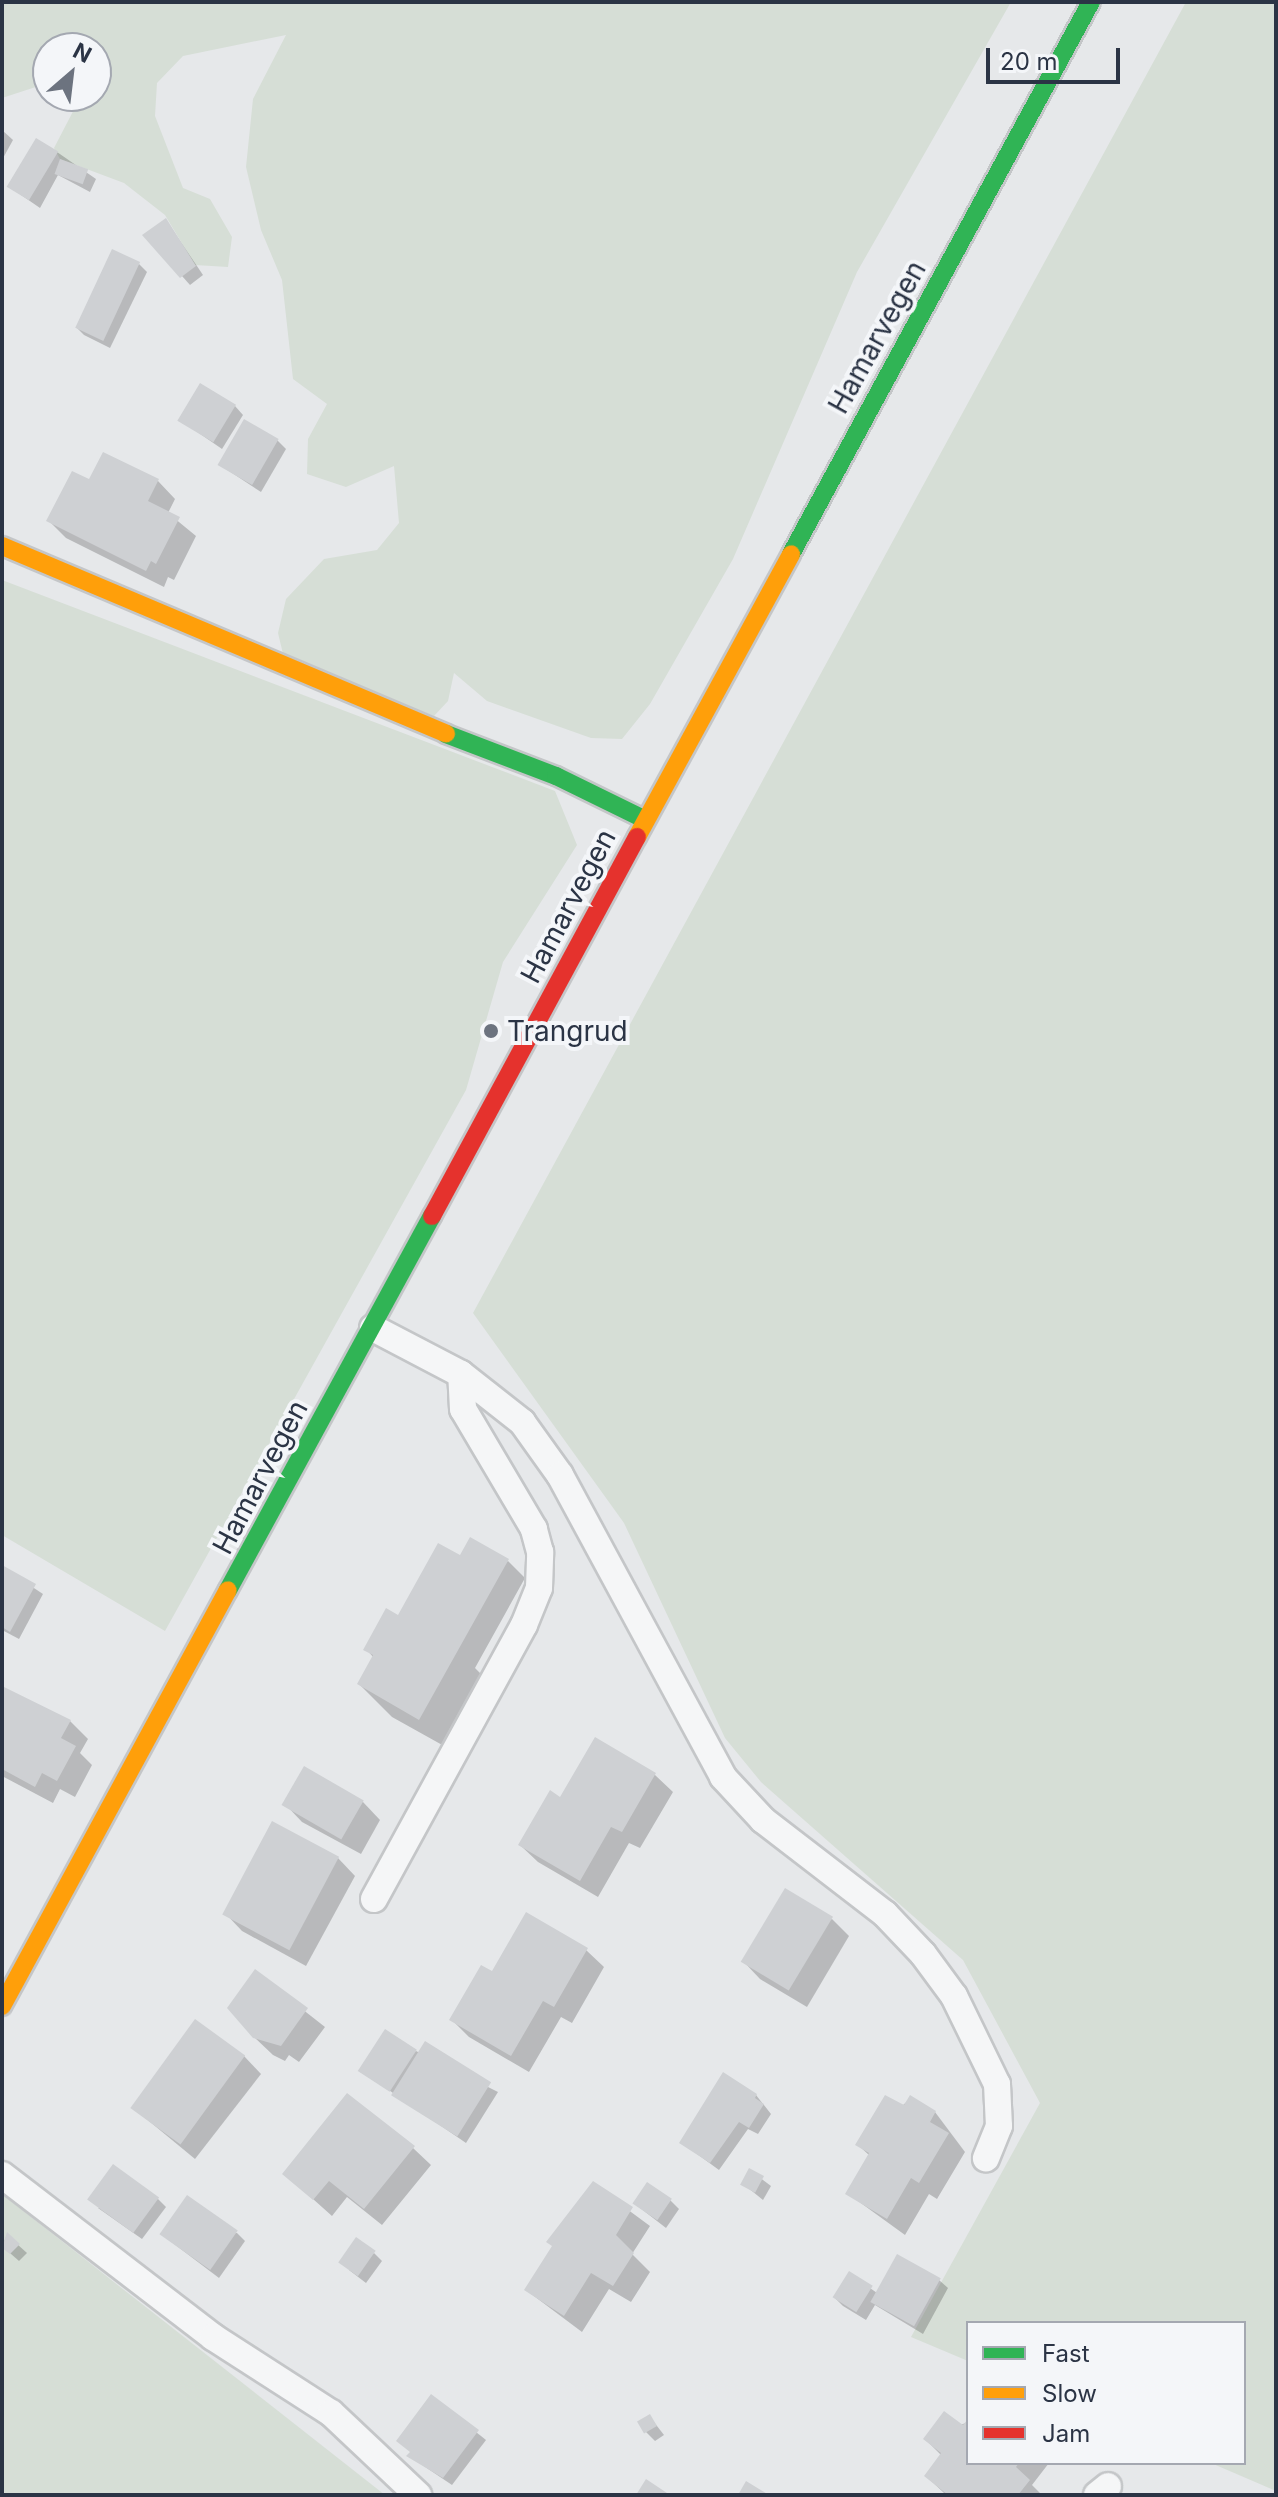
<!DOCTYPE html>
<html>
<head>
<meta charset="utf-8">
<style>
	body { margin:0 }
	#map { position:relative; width:1278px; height:2497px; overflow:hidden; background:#e6e8ea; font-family:Inter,sans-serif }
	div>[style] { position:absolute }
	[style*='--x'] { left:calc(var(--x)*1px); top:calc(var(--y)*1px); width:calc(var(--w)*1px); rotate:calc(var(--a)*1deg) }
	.green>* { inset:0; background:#d6ded6 }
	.shadow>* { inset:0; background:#0003 }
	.building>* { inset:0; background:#ced0d3; transform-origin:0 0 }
	.roads { filter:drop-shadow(2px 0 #c4c6c8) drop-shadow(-2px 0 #c4c6c8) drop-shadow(0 2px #c4c6c8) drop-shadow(0 -2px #c4c6c8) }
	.lane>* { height:26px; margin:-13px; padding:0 13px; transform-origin:13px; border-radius:13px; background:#f5f6f7 }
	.fast>* { height:18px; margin:-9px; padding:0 9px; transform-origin:9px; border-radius:9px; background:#30b455 }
	.slow>* { height:18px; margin:-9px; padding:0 9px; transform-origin:9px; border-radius:9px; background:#ff9f0a }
	.jam>* { height:18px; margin:-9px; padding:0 9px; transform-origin:9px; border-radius:9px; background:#e5322d }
	.dots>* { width:22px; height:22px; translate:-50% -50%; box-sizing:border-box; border:4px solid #f4f6f9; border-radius:50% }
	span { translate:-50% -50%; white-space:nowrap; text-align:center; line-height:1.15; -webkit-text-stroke:8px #f4f6f9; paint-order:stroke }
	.street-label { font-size:28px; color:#2b3445 }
	.poi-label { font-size:28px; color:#2b3445 }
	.left { translate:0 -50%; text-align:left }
	.frame { position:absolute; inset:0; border:4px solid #2b3445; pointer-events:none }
	.legend { position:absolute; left:966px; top:2321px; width:280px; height:144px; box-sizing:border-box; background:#f4f6f9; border:2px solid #a4a8b1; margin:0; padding:10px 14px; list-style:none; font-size:24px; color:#2b3445 }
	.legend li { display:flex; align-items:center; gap:16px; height:40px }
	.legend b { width:40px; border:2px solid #a4a8b1 }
	.north { position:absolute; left:32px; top:32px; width:80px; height:80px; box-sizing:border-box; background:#f4f6f9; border:2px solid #a4a8b1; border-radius:50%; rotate:28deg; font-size:22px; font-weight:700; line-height:32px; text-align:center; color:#2b3445 }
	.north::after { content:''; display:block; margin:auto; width:28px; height:36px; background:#6c737f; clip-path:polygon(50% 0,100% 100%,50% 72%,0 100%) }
	.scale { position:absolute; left:986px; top:48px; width:134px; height:36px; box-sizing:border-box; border:4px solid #2b3445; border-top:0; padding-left:10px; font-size:24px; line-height:28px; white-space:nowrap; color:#2b3445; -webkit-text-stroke:6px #f4f6f9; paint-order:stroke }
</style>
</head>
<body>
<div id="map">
	<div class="green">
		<div style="clip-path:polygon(2px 2px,1011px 2px,857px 272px,733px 559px,650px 704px,622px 739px,591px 738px,487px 701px,454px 673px,448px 701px,434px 716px,284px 658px,278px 633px,286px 599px,324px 559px,377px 550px,399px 523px,394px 466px,346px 487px,307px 474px,308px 439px,327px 404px,293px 379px,282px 280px,261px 230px,246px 167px,253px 99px,286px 35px,183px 56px,157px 83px,155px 116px,183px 188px,210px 199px,232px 237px,228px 267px,195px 265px,165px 215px,124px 183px,60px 159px,54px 148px,81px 96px,96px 96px,96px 48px,48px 48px,48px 83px,2px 98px)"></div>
		<div style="clip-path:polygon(1186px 2px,1276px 2px,1276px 2491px,1211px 2463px,1244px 2463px,1244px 2323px,968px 2323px,968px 2361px,911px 2337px,1040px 2103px,963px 1960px,761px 1782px,725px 1738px,624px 1523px,473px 1313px)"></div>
		<div style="clip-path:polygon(2px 580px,555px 791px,577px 845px,503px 962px,466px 1090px,165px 1631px,2px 1535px)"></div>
		<div style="clip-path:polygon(2px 2194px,385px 2495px,2px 2495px)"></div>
	</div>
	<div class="shadow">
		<div style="clip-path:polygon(2px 130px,13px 140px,2px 160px)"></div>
		<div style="clip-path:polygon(57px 152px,96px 179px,90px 192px,58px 175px,40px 208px,11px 188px)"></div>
		<div style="clip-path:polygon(166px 220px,203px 275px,190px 285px,182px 276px)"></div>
		<div style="clip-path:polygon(139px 264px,147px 272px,110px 348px,84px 335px,76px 327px)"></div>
		<div style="clip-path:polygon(235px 406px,243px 415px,222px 449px,180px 420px)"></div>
		<div style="clip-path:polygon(277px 440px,286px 449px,261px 492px,220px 465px)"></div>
		<div style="clip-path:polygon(158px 481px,175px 499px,168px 513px,196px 536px,174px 580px,168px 577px,164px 587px,66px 538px,49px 521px,90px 482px)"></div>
		<div style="clip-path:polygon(508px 1561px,525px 1578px,475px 1668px,490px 1683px,453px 1751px,392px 1717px,359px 1684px,374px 1658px,366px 1649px)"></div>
		<div style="clip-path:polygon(2px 1567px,43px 1594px,19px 1639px,2px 1630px)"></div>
		<div style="clip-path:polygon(2px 1688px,70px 1721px,88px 1739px,80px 1753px,92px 1765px,75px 1797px,60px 1789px,53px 1803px,2px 1776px)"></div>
		<div style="clip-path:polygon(595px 1740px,655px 1775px,673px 1792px,640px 1848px,629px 1843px,598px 1897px,538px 1862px,520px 1845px,561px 1799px)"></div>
		<div style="clip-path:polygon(363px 1802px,380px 1820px,361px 1854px,302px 1822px,285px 1804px)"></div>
		<div style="clip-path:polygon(338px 1858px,355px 1876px,306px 1966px,242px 1931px,225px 1913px)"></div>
		<div style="clip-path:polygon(832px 1919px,849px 1936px,807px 2007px,760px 1979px,743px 1961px)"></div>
		<div style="clip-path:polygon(586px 1950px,604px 1967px,572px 2023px,561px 2017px,529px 2072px,469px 2037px,452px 2020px,492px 1974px)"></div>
		<div style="clip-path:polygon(255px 1972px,325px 2027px,299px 2062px,289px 2055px,285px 2061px,273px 2055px,254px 2037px)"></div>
		<div style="clip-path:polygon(416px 2051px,498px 2092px,466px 2143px,361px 2071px)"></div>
		<div style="clip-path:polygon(244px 2056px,261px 2074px,195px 2159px,132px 2107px)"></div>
		<div style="clip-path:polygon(756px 2095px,771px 2114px,758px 2134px,748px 2129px,719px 2170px,682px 2143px)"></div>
		<div style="clip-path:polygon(911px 2098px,935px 2112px,965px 2152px,937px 2199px,929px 2194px,905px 2235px,847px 2193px,870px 2156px,858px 2145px)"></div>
		<div style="clip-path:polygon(413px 2148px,431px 2165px,382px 2225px,347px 2197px,332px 2216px,285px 2174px)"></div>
		<div style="clip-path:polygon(750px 2170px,771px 2186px,763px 2200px,742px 2183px)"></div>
		<div style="clip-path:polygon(593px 2184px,650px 2226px,632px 2254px,650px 2272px,631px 2302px,609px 2289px,582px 2332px,526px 2290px)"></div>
		<div style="clip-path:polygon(158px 2199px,166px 2207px,142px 2239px,98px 2208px)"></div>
		<div style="clip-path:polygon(670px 2200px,679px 2209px,666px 2228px,635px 2204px)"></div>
		<div style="clip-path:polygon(237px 2233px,245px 2241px,219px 2278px,161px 2234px)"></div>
		<div style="clip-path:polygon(7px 2235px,27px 2253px,19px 2261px,2px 2246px)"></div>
		<div style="clip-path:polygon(374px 2253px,382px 2261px,366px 2283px,349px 2270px)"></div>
		<div style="clip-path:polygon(849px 2273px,877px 2293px,939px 2280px,948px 2288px,923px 2334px,875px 2305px,866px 2320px,843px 2306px,834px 2297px)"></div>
		<div style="clip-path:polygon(432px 2397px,486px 2440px,452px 2485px,409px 2456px)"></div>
		<div style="clip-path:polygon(650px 2417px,664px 2435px,655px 2441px,646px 2432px)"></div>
		<div style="clip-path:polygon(968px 2422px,968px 2463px,1049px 2463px,1032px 2485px,1042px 2495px,944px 2493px,926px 2476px,942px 2456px,925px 2439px)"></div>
	</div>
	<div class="building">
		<div style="left:36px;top:138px;width:26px;height:57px;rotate:31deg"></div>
		<div style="left:60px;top:159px;width:30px;height:16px;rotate:20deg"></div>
		<div style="clip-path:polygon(166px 218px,196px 266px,180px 278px,142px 235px)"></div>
		<div style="left:112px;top:249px;width:31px;height:87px;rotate:25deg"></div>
		<div style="left:200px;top:383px;width:42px;height:44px;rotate:31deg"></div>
		<div style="left:244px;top:419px;width:40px;height:53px;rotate:30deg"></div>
		<div style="clip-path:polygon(103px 452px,159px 479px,148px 501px,180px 517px,156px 564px,151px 561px,146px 571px,46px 521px,72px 471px,89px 479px)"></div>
		<div style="clip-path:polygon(470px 1537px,509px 1559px,419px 1720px,357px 1684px,373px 1655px,363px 1650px,386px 1608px,398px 1615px,438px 1543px,460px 1555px)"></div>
		<div style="clip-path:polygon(2px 1565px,36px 1584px,10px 1632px,2px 1627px)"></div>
		<div style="clip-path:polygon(2px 1686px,71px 1720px,61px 1738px,76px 1746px,57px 1781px,42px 1773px,35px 1787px,2px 1769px)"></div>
		<div style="clip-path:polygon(595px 1737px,656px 1773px,622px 1832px,611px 1827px,580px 1881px,518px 1845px,550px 1790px,560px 1797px)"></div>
		<div style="left:304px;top:1766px;width:69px;height:45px;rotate:30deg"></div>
		<div style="left:272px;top:1821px;width:76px;height:106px;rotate:28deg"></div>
		<div style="left:785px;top:1888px;width:56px;height:86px;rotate:31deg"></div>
		<div style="clip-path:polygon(526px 1912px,588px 1948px,554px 2007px,543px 2001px,511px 2056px,449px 2020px,481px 1965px,492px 1971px)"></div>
		<div style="clip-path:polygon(255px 1969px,308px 2008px,281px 2046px,253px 2038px,227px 2008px)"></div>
		<div style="left:195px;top:2019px;width:62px;height:110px;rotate:36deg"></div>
		<div style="left:385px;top:2029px;width:38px;height:50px;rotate:33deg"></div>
		<div style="left:425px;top:2041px;width:78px;height:64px;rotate:32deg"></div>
		<div style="clip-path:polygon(723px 2072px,757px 2094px,755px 2098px,764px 2104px,749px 2128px,739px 2122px,710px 2163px,679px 2143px)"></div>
		<div style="clip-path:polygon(347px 2093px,415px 2146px,364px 2209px,329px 2181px,313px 2200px,282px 2174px)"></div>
		<div style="clip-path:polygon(885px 2095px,904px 2105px,910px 2095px,936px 2111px,930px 2122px,949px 2133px,919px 2183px,911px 2178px,887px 2219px,845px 2194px,869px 2153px,855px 2145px)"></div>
		<div style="left:113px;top:2164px;width:57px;height:44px;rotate:36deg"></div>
		<div style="left:749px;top:2168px;width:17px;height:19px;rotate:28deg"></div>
		<div style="clip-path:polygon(593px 2181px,633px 2207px,616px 2235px,634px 2253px,613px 2286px,591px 2273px,564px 2316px,524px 2290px,552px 2246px,546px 2242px)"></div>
		<div style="left:647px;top:2182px;width:30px;height:26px;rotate:34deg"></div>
		<div style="left:187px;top:2195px;width:62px;height:48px;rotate:35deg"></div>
		<div style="clip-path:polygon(7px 2232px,20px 2244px,10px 2254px,2px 2248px)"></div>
		<div style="left:356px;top:2237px;width:24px;height:31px;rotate:35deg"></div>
		<div style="left:897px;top:2254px;width:50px;height:55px;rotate:29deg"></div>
		<div style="left:849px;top:2271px;width:28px;height:31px;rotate:32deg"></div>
		<div style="clip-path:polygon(431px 2394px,479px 2430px,443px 2478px,406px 2456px,410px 2452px,396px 2441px)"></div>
		<div style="clip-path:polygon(944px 2411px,963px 2425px,968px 2419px,968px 2463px,1019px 2463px,1016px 2467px,1030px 2480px,1018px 2495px,948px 2495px,924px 2476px,941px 2453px,923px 2439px)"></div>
		<div style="left:650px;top:2414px;width:14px;height:15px;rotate:60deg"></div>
		<div style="clip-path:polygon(646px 2479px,670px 2495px,636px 2495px)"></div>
		<div style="clip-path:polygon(746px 2481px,769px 2495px,738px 2495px)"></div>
	</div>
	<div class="roads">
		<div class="lane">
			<div style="--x:373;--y:1328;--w:99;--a:27.6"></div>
			<div style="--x:461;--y:1374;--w:78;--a:38.2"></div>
			<div style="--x:522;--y:1422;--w:65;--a:54.4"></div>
			<div style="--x:560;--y:1475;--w:343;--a:61.6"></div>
			<div style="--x:723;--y:1777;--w:59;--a:47.1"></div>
			<div style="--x:763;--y:1820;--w:154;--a:37.6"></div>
			<div style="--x:885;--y:1914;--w:55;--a:46.5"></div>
			<div style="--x:923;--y:1954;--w:52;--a:53.6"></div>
			<div style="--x:954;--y:1996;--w:98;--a:64"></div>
			<div style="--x:997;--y:2084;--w:42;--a:87.3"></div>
			<div style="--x:999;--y:2126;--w:35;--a:112"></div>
			<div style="--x:374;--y:1899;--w:312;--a:-61.3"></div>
			<div style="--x:524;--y:1625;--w:40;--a:-68"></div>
			<div style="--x:539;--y:1588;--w:36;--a:-88"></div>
			<div style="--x:540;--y:1552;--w:24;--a:-105"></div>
			<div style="--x:534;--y:1529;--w:139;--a:-120.6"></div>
			<div style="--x:463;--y:1409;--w:35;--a:-93"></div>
			<div style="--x:2;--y:2175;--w:266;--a:37.5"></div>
			<div style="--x:213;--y:2337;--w:140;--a:32.8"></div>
			<div style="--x:331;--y:2413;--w:120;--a:43.3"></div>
			<div style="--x:1097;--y:2495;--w:14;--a:-39"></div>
		</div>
		<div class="fast">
			<div style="--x:791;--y:554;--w:628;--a:-61.48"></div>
			<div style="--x:446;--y:734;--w:118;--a:20.9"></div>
			<div style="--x:556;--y:776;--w:100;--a:26.1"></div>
			<div style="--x:228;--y:1590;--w:426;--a:-61.4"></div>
		</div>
		<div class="slow">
			<div style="--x:2;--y:546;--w:482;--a:22.9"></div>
			<div style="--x:637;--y:837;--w:322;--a:-61.4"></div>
			<div style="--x:2;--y:2006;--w:473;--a:-61.5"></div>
		</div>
		<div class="jam">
			<div style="--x:432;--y:1216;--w:431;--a:-61.6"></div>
		</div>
	</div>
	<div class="dots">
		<div style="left:491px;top:1031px;background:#6c737f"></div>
	</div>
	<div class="street-label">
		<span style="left:877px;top:337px;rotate:-61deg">Hamarvegen</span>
		<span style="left:568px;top:906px;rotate:-62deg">Hamarvegen</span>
		<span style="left:260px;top:1477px;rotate:-62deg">Hamarvegen</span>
	</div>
	<div class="poi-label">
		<span class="left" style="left:507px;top:1031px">Trangrud</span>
	</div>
	<div class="frame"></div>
	<ul class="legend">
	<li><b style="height:10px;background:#30b455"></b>Fast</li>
	<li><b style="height:10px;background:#ff9f0a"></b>Slow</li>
	<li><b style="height:10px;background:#e5322d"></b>Jam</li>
	</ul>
	<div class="north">N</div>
	<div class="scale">20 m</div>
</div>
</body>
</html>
